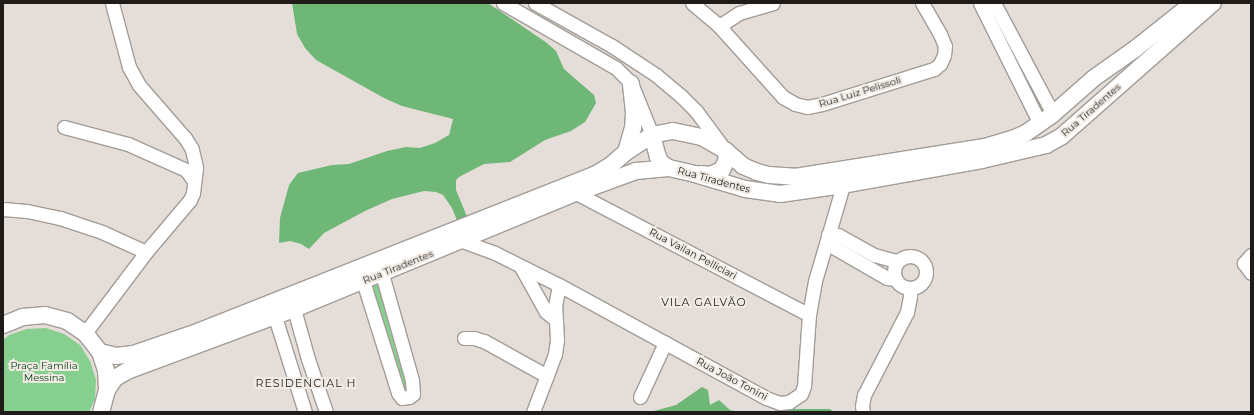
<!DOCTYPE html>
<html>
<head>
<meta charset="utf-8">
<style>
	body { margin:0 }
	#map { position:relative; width:1254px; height:415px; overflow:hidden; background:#e4ddd8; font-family:Montserrat,sans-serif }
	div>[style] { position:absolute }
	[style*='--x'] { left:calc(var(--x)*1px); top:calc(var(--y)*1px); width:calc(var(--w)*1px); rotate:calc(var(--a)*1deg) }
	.green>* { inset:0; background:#87cf8e }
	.forest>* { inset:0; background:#6fb777 }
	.roads { filter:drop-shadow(1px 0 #a29c97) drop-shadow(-1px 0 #a29c97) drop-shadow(0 1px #a29c97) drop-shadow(0 -1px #a29c97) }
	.minor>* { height:13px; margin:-6.5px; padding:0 6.5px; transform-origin:6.5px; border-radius:6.5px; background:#fff }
	.minor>.ring { margin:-6.5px; padding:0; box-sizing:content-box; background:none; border:13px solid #fff; border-radius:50% }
	.major>* { height:16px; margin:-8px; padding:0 8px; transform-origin:8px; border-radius:8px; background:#fff }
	span { translate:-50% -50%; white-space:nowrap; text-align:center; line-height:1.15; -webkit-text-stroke:4px #f1ebe5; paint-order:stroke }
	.street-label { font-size:10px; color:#1e1b19 }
	.park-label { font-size:10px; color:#063d13 }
	.neighbourhood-label { font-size:11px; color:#1e1b19; letter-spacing:1px }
	.frame { position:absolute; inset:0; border:4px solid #1e1b19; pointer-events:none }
</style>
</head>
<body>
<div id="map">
	<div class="green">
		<div style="clip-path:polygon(376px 284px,380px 287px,409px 391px,402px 392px,371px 287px)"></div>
		<div style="clip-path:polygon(46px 328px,64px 334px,80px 345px,90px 361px,96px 380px,95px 399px,89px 412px,3px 412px,3px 340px,9px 335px,27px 329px)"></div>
	</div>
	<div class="forest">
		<div style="clip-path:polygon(292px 3px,488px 3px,547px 43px,556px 51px,564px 69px,594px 95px,596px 103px,585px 122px,571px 131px,545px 140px,510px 162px,484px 164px,459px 177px,456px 180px,456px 190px,468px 219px,458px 223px,452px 208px,443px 195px,436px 192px,424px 191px,392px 199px,365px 211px,324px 233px,309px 249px,301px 244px,290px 241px,279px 243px,280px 218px,289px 185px,298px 173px,332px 165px,349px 164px,387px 151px,406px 147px,420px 148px,435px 143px,449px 135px,453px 119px,402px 106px,384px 98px,316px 60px,305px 48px,297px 34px)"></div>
		<div style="clip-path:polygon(702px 387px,708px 390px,710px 405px,719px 400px,730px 410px,739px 412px,650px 412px,676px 405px)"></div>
		<div style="clip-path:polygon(788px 409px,830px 409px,834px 412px,765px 412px)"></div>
	</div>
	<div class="roads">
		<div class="minor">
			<div style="--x:503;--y:3;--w:130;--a:29.9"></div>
			<div style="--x:616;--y:68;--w:21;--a:45"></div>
			<div style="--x:631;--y:83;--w:56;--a:68"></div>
			<div style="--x:535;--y:3;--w:88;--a:29.2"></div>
			<div style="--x:612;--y:46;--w:53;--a:33.4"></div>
			<div style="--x:656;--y:75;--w:33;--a:40"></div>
			<div style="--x:681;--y:96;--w:21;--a:45"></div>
			<div style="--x:696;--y:111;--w:49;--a:53.4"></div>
			<div style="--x:692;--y:3;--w:35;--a:40"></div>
			<div style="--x:719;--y:26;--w:96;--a:48"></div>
			<div style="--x:783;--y:97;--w:14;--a:30"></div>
			<div style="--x:795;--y:104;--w:12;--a:14"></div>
			<div style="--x:807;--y:107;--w:15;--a:-11"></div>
			<div style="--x:822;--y:104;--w:117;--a:-17.4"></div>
			<div style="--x:934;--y:69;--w:8;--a:-40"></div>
			<div style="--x:940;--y:64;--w:10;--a:-66"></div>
			<div style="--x:944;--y:55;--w:9;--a:-84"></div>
			<div style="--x:945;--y:46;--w:13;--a:-113"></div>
			<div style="--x:940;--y:34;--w:36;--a:-120"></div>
			<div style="--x:980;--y:3;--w:135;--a:63.6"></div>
			<div style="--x:994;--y:3;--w:126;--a:62"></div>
			<div style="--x:719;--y:26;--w:24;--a:-33"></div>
			<div style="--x:739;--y:13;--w:35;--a:-16"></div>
			<div style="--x:64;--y:127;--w:66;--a:14.9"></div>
			<div style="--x:128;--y:144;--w:64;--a:24.1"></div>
			<div style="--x:186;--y:170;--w:14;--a:54"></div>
			<div style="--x:576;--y:193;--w:263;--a:27.6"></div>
			<div style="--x:3;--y:209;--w:24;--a:5"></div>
			<div style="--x:27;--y:211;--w:34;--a:12"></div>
			<div style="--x:60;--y:218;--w:44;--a:18.4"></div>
			<div style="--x:102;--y:232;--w:48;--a:24.4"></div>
			<div style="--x:462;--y:241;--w:35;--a:20"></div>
			<div style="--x:495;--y:253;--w:72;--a:26.6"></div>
			<div style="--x:559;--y:285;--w:236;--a:28.6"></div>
			<div style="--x:766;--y:398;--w:15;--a:20"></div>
			<div style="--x:780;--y:403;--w:9;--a:-6"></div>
			<div style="--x:789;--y:402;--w:14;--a:-34"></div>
			<div style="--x:801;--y:394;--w:9;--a:-69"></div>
			<div style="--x:804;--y:386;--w:71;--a:-86"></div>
			<div style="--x:809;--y:315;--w:35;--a:-80"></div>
			<div style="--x:815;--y:281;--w:100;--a:-73.7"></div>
			<div style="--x:1251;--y:255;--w:11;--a:131"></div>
			<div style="--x:1244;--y:263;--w:12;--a:55"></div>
			<div class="ring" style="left:894px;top:256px;width:19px;height:19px"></div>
			<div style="--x:521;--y:267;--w:51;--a:60.9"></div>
			<div style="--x:546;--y:312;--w:11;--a:38"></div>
			<div style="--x:895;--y:279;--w:8;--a:-173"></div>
			<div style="--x:887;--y:278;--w:60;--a:-150"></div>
			<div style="--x:835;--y:248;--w:15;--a:-118"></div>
			<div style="--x:828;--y:235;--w:10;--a:0"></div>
			<div style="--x:838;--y:235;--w:41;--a:29.1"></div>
			<div style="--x:874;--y:255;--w:24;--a:15"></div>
			<div style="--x:363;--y:281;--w:117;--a:72.6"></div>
			<div style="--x:398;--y:393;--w:6;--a:51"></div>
			<div style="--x:402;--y:398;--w:7;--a:-8"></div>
			<div style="--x:409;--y:397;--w:5;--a:-37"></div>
			<div style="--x:413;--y:394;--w:14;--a:-94"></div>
			<div style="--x:412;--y:380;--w:110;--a:-105.8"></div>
			<div style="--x:294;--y:309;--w:52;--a:74.4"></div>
			<div style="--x:308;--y:359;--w:56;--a:71.2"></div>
			<div style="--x:275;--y:317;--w:100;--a:72.5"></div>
			<div style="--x:85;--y:333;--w:101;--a:-53"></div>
			<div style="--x:146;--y:252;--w:68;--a:-49.8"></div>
			<div style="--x:190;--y:200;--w:8;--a:-67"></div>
			<div style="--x:193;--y:193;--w:26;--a:-83"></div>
			<div style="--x:196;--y:167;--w:18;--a:-103"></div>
			<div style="--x:192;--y:149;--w:13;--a:-122"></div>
			<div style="--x:185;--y:138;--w:70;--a:-131"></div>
			<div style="--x:139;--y:85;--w:21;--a:-119"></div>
			<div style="--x:129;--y:67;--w:66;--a:-104.9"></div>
			<div style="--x:464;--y:338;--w:10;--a:0"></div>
			<div style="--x:474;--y:338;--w:10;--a:17"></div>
			<div style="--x:484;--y:341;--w:72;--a:29.1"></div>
			<div style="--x:640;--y:397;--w:60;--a:-65.2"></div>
			<div style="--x:533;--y:412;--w:62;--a:-69.2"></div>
			<div style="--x:555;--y:354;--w:14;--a:-82"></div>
			<div style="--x:557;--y:340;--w:34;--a:-93"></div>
			<div style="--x:555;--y:306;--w:21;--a:-79"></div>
			<div style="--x:863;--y:412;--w:6;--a:-99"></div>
			<div style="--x:862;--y:406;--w:11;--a:-80"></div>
			<div style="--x:864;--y:395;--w:93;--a:-62.6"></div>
			<div style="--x:907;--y:312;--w:15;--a:-79"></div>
			<div style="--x:910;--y:297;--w:9;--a:-90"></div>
		</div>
		<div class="major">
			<div style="--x:652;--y:135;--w:23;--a:75"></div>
			<div style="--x:658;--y:157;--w:7;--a:63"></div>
			<div style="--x:661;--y:163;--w:9;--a:32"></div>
			<div style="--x:626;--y:152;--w:25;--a:-74"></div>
			<div style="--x:633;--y:128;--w:15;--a:-86"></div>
			<div style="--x:634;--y:113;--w:30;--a:-96"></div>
			<div style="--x:701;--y:174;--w:9;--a:6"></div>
			<div style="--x:710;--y:175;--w:13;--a:-23"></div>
			<div style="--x:722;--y:170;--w:12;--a:-66"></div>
			<div style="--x:727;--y:159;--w:8;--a:-97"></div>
			<div style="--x:3;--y:325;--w:22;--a:-22"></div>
			<div style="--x:23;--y:317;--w:22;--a:-5"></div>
			<div style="--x:45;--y:315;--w:23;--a:15"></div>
			<div style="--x:67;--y:321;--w:22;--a:34"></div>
			<div style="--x:85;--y:333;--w:24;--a:52"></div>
			<div style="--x:100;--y:352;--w:19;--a:72"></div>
			<div style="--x:106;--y:370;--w:20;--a:87"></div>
			<div style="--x:107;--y:390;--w:23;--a:105"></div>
			<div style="--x:100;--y:352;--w:16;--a:14"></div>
			<div style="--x:116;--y:356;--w:17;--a:-7"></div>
			<div style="--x:133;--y:354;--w:71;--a:-18.9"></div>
			<div style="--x:200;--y:331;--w:426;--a:-21.6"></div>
			<div style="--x:596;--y:174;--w:17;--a:-31"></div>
			<div style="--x:611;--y:165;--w:20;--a:-41"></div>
			<div style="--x:626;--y:152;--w:31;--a:-33"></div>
			<div style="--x:652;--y:135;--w:21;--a:-11"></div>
			<div style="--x:673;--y:131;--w:30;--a:12"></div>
			<div style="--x:702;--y:137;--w:28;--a:30"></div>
			<div style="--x:726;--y:151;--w:23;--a:41"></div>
			<div style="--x:743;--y:166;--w:15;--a:23"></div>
			<div style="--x:757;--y:172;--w:12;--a:14"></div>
			<div style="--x:769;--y:175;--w:26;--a:4"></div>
			<div style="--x:795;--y:177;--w:192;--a:-9"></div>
			<div style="--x:985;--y:147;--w:28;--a:-17"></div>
			<div style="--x:1012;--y:139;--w:15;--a:-23"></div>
			<div style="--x:1026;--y:133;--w:33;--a:-35"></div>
			<div style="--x:1053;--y:114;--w:55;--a:-41.3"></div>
			<div style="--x:1094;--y:78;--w:50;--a:-35.3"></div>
			<div style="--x:1135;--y:49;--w:74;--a:-38.4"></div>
			<div style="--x:107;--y:390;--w:14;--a:-56"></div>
			<div style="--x:115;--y:378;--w:14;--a:-30"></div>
			<div style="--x:127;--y:371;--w:178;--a:-20.4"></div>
			<div style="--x:294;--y:309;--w:305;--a:-22.4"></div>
			<div style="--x:576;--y:193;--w:64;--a:-20.1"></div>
			<div style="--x:636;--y:171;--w:33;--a:-5"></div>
			<div style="--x:669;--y:168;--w:27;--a:13"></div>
			<div style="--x:695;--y:174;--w:52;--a:16.7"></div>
			<div style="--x:745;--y:189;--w:35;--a:8"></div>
			<div style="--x:780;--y:194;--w:64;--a:-8.1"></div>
			<div style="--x:843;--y:185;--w:141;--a:-10.2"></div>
			<div style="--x:982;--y:160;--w:66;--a:-13.2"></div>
			<div style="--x:1046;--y:145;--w:18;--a:-29"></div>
			<div style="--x:1062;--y:136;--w:201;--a:-41.4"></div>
		</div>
	</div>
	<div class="street-label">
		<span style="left:860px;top:92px;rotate:-17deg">Rua Luiz Pelissoli</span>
		<span style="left:1091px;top:110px;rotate:-41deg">Rua Tiradentes</span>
		<span style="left:714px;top:180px;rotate:15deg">Rua Tiradentes</span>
		<span style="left:693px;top:254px;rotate:28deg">Rua Vailan Pelliciari</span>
		<span style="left:398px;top:267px;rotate:-22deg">Rua Tiradentes</span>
		<span style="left:732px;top:379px;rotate:28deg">Rua João Tonini</span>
	</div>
	<div class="park-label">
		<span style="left:44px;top:371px">Praça Família<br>Messina</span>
	</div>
	<div class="neighbourhood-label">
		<span style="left:704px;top:302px">VILA GALVÃO</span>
		<span style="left:306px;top:383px">RESIDENCIAL H</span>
	</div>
	<div class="frame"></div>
</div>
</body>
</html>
